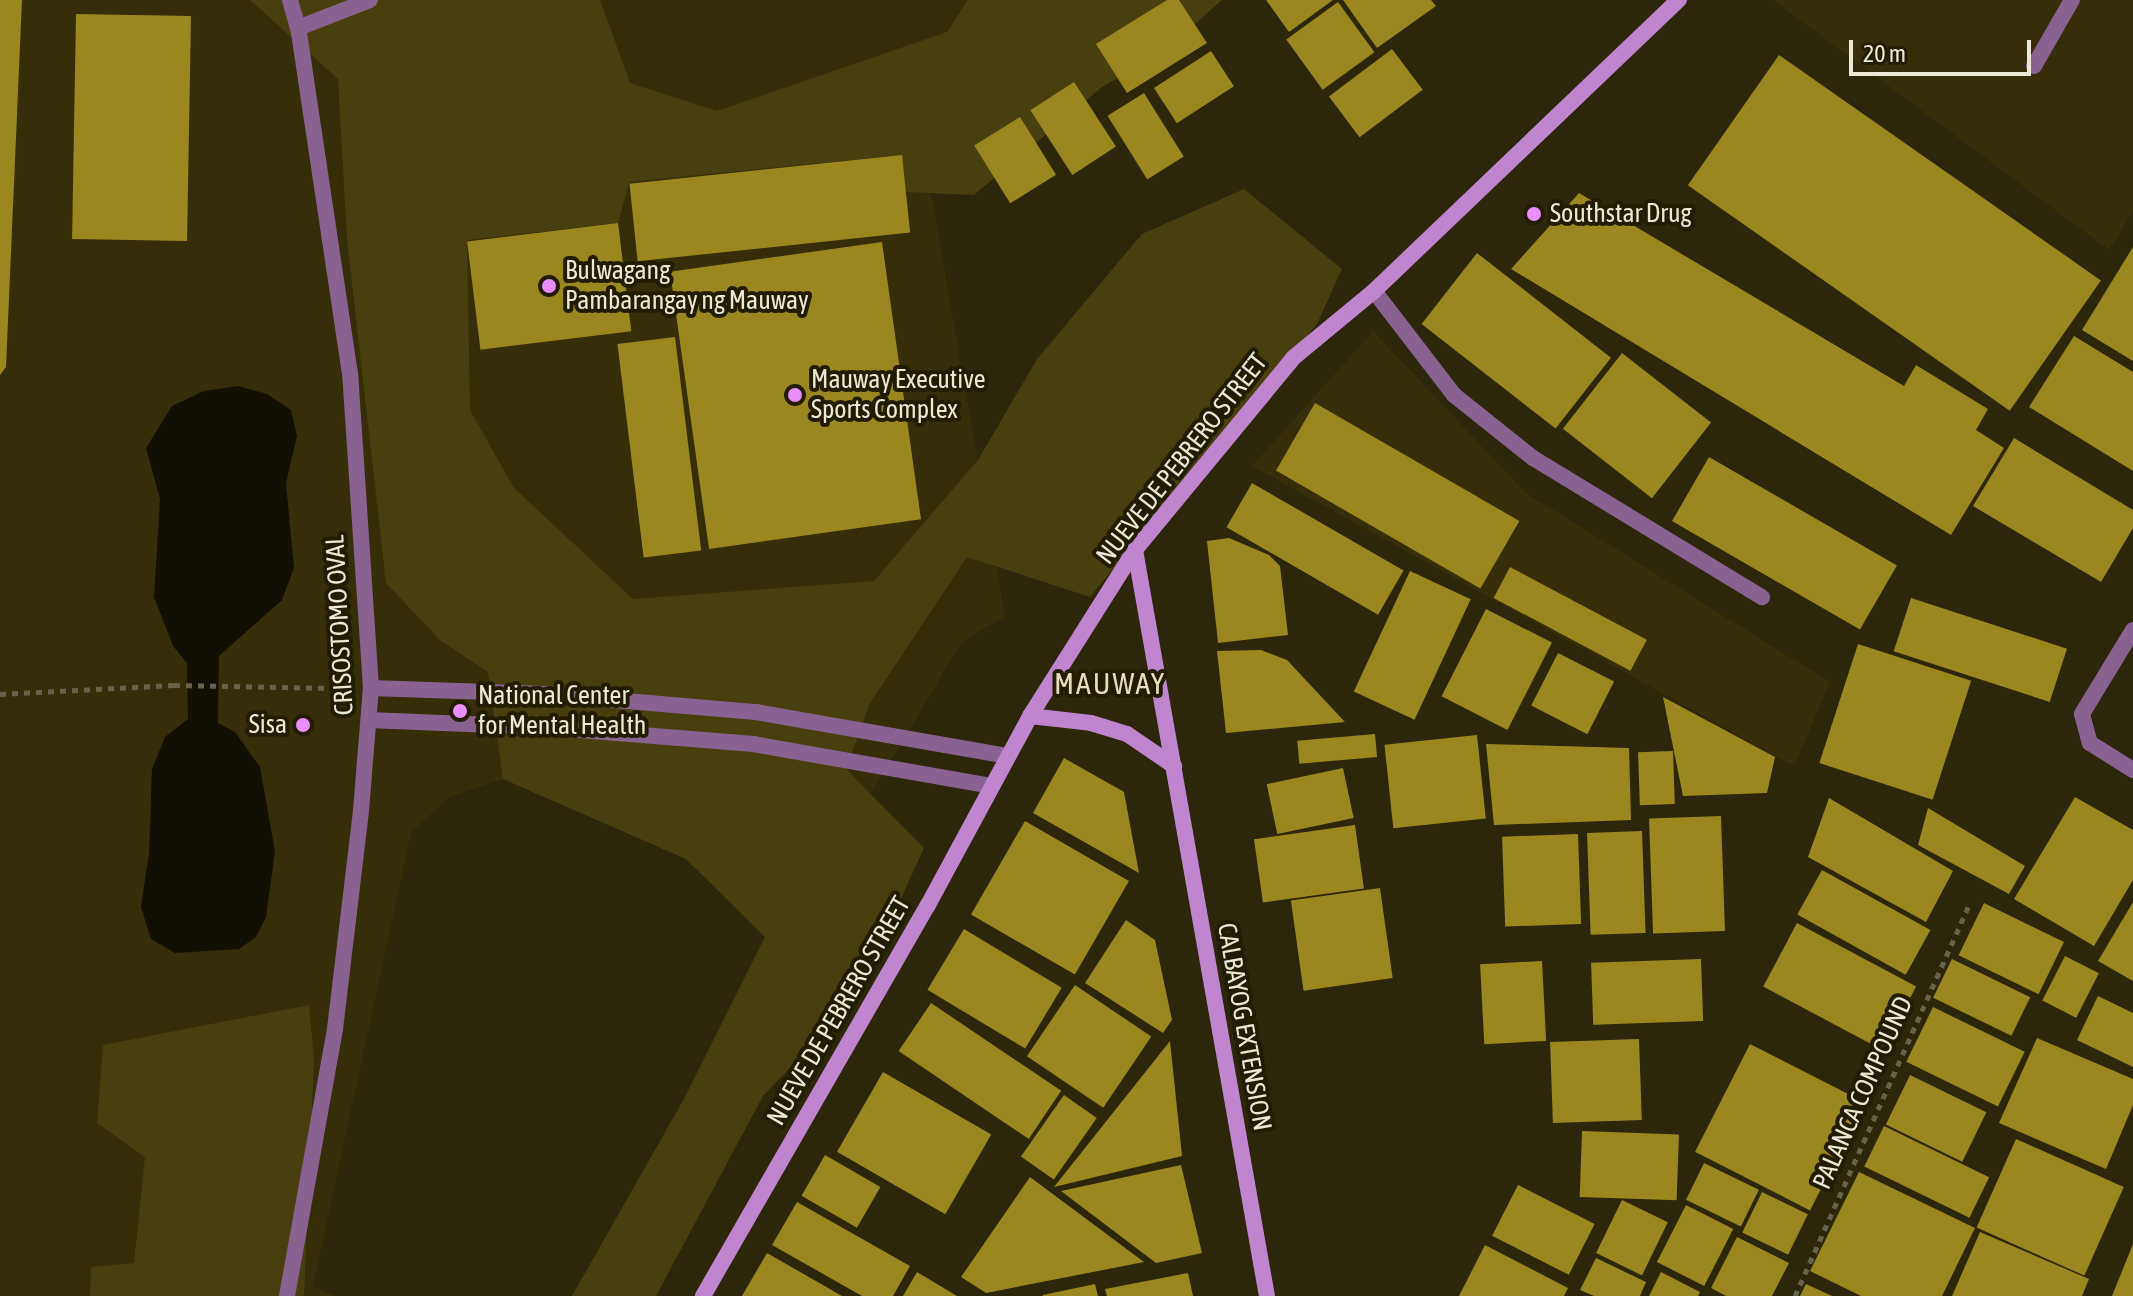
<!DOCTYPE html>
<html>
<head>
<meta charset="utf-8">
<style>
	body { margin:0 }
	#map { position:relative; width:2133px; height:1296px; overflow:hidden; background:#2c260a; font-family:"Asap Condensed",sans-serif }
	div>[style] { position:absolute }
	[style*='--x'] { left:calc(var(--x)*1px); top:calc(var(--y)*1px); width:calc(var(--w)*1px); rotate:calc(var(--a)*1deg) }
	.built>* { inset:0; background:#352e09 }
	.green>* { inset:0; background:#483f0f }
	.water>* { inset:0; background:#121004 }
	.building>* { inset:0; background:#9a8720; transform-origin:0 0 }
	.path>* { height:5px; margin-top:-2.5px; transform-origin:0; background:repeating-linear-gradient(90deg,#67624a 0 6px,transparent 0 12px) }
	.service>* { height:16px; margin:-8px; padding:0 8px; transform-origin:8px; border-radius:8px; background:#886391 }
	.minor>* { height:16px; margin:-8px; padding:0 8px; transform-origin:8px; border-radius:8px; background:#886391 }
	.secondary>* { height:16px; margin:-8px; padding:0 8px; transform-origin:8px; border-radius:8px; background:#c085ce }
	.dots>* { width:22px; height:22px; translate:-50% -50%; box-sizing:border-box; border:4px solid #221d02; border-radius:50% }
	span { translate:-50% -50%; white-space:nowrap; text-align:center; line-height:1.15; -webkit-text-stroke:8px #221d02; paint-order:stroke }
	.poi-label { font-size:26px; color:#ebe8d7 }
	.left { translate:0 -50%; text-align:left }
	.right { translate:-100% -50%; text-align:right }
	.street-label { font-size:26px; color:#ebe8d7 }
	.quarter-label { font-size:30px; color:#e4debd; letter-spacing:2px }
	.scale { position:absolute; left:1849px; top:40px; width:182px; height:36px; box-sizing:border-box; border:4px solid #ebe8d7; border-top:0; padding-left:10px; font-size:24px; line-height:28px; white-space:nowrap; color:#ebe8d7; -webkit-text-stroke:6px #221d02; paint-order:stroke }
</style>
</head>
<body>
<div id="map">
	<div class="built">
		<div style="clip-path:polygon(0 0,1118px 0,917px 113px,1005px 616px,961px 643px,802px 910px,714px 838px,503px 779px,449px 797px,411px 833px,313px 1286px,335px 1296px,0 1296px)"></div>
		<div style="clip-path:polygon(1773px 0,2133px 0,2133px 212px,2109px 250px)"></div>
		<div style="clip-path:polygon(1373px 331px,1526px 493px,1830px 682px,1794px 766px,1252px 466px)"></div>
	</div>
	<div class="green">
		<div style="clip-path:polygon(250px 0,600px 0,630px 83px,717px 111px,947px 32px,968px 0,1222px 0,1163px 52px,1102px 87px,974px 195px,906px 192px,901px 155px,629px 182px,618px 223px,467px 240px,470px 410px,514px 488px,633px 599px,874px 581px,978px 460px,1037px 359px,1142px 234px,1244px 189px,1342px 269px,1317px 324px,1090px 597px,967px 557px,870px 703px,846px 769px,924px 848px,855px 1000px,763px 1096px,656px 1296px,572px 1296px,685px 1097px,765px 937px,686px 859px,503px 779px,488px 672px,441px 641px,386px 583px,347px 239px,338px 79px)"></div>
		<div style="clip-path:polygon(309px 1005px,314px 1057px,304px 1296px,90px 1296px,91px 1267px,134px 1263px,145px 1157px,97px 1123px,103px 1045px)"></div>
	</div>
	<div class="water">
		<div style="clip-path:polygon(238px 386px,267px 394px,291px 410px,297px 436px,286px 483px,294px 568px,282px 600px,219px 656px,218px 723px,235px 732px,260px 767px,275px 851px,266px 917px,256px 937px,239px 949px,175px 953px,151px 939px,141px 907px,149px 853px,152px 769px,165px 737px,188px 719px,187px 663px,173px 646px,154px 597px,160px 499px,146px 448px,172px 406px,204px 391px)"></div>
	</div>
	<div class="building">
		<div style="clip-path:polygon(0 0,22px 0,6px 367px,0 375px)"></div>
		<div style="clip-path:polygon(1167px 0,1179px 0,1207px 43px,1127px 93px,1096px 44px)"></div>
		<div style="clip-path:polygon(1266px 0,1333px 0,1289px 32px)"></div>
		<div style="clip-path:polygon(1343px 0,1431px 0,1436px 6px,1377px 48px)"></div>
		<div style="left:1338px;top:2px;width:62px;height:64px;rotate:54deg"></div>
		<div style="left:76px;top:14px;width:115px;height:225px;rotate:1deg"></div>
		<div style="left:1392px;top:49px;width:51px;height:79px;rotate:53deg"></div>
		<div style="left:1211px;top:51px;width:42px;height:68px;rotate:57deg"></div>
		<div style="left:1779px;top:55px;width:393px;height:159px;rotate:35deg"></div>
		<div style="left:1074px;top:82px;width:77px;height:52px;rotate:57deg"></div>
		<div style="left:1144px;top:93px;width:75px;height:43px;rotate:58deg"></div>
		<div style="left:1020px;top:117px;width:68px;height:54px;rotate:58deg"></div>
		<div style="left:902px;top:155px;width:78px;height:274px;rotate:84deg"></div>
		<div style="clip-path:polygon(1579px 193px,1904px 386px,1916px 365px,1988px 409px,1976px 430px,2004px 448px,1951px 535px,1511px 269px)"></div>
		<div style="left:618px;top:223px;width:109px;height:152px;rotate:83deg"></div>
		<div style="left:882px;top:242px;width:280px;height:214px;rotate:82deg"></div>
		<div style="clip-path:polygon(2133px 247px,2133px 361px,2082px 330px)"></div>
		<div style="left:1477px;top:253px;width:170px;height:90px;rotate:38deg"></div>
		<div style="clip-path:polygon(2074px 336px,2133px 372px,2133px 471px,2029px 407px)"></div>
		<div style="left:675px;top:337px;width:215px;height:58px;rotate:83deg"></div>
		<div style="left:1622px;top:353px;width:113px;height:96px;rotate:38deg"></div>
		<div style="left:1315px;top:403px;width:236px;height:78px;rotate:30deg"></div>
		<div style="clip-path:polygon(2014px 438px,2133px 510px,2133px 528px,2101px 582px,1973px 506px)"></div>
		<div style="left:1709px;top:457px;width:217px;height:74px;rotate:30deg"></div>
		<div style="left:1252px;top:483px;width:175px;height:51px;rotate:30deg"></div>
		<div style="clip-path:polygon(1229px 538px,1269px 555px,1280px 566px,1288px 635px,1218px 643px,1207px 541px)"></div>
		<div style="left:1510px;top:567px;width:155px;height:35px;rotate:28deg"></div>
		<div style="left:1410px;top:571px;width:67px;height:133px;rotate:25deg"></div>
		<div style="left:1911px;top:598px;width:164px;height:56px;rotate:18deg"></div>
		<div style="left:1486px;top:609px;width:74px;height:98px;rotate:27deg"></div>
		<div style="left:1858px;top:644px;width:119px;height:125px;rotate:18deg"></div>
		<div style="clip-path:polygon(1261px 650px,1287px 660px,1345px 722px,1226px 733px,1217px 651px)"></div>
		<div style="left:1558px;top:653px;width:63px;height:59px;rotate:27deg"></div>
		<div style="clip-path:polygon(1663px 697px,1775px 757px,1767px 793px,1683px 796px)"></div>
		<div style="left:1375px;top:734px;width:23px;height:78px;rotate:85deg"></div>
		<div style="left:1477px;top:735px;width:84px;height:93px;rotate:84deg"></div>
		<div style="clip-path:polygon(1486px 744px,1629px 748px,1631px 820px,1494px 825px)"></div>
		<div style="left:1673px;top:751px;width:53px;height:35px;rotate:88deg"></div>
		<div style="clip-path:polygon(1064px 758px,1124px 792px,1139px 873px,1033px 813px)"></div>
		<div style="left:1343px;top:768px;width:51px;height:78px;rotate:78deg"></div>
		<div style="clip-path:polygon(2075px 797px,2133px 830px,2133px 880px,2094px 946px,2014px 899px)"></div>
		<div style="clip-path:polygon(1829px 798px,1953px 871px,1926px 922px,1808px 857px)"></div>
		<div style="clip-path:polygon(1928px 808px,2025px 866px,2009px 894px,1918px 845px)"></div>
		<div style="left:1721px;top:816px;width:115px;height:72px;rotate:88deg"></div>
		<div style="left:1025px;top:821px;width:120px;height:108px;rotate:30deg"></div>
		<div style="left:1355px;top:825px;width:64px;height:102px;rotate:82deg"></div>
		<div style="left:1642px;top:831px;width:102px;height:55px;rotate:88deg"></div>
		<div style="left:1578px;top:834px;width:90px;height:76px;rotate:88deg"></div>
		<div style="left:1822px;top:870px;width:124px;height:51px;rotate:29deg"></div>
		<div style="left:1380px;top:888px;width:91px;height:90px;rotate:82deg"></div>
		<div style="clip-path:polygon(2133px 902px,2133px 981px,2098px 961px)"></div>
		<div style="left:1984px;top:903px;width:89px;height:58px;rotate:26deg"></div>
		<div style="clip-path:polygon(1126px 920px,1155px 940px,1172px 1020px,1163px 1033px,1085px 983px)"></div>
		<div style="left:1797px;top:923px;width:135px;height:72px;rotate:28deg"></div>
		<div style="left:964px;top:929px;width:114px;height:71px;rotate:31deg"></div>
		<div style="left:2065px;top:956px;width:38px;height:50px;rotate:27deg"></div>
		<div style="left:1701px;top:959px;width:62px;height:110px;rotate:88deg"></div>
		<div style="left:1952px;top:959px;width:87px;height:43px;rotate:26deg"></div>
		<div style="left:1542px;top:961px;width:80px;height:62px;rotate:87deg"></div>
		<div style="left:1075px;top:985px;width:92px;height:86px;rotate:34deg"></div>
		<div style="clip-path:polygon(2098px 996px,2133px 1013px,2133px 1067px,2077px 1040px)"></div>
		<div style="left:931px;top:1003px;width:157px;height:58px;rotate:34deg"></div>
		<div style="left:1933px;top:1007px;width:102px;height:61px;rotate:26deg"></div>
		<div style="clip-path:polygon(2037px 1038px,2133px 1079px,2133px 1105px,2106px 1169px,1999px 1123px)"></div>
		<div style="left:1639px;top:1039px;width:81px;height:89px;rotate:88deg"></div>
		<div style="clip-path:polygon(1170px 1041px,1182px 1156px,1054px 1187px)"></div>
		<div style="left:1750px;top:1044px;width:129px;height:121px;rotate:27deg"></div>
		<div style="left:883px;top:1072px;width:125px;height:92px;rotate:30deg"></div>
		<div style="left:1910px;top:1075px;width:85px;height:55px;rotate:26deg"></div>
		<div style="left:1064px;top:1095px;width:40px;height:75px;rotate:35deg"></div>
		<div style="left:1884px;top:1126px;width:117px;height:45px;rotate:26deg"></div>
		<div style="left:1582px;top:1131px;width:97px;height:66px;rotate:2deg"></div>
		<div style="left:2016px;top:1139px;width:118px;height:97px;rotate:24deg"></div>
		<div style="left:825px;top:1155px;width:64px;height:47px;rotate:30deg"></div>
		<div style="left:1704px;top:1163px;width:61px;height:41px;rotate:26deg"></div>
		<div style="clip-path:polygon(1181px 1165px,1202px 1253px,1156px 1263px,1061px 1191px)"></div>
		<div style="clip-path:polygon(1859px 1172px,1975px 1228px,1942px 1296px,1861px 1296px,1810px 1271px)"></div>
		<div style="clip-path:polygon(1030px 1177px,1144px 1262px,986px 1293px,961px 1277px)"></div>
		<div style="left:1518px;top:1185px;width:86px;height:57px;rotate:27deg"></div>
		<div style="left:1762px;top:1192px;width:51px;height:45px;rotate:26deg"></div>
		<div style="left:1622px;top:1200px;width:51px;height:59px;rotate:26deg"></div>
		<div style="clip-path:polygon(797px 1202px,910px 1266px,893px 1296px,862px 1296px,772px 1245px)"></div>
		<div style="left:1686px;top:1205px;width:53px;height:64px;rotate:27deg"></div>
		<div style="clip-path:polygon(1980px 1232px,2089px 1279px,2082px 1296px,1952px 1296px)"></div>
		<div style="clip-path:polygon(1737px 1237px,1789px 1263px,1772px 1296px,1726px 1296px,1711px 1288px)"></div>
		<div style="clip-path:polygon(2133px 1244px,2133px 1296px,2112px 1296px)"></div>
		<div style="clip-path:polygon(1485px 1245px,1568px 1288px,1564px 1296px,1459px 1296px)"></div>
		<div style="clip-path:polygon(767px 1253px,842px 1296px,742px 1296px)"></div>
		<div style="clip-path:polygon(1596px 1258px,1646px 1282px,1640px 1296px,1594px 1296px,1580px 1290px)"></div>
		<div style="clip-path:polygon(917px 1272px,957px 1296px,903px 1296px)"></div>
		<div style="clip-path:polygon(1661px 1272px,1700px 1292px,1698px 1296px,1649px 1296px)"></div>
		<div style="clip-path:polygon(1188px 1273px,1193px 1296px,1107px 1296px,1105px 1289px)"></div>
		<div style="clip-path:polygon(1095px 1284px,1098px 1296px,1043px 1296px,1043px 1295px)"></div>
		<div style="clip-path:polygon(1806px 1284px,1832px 1296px,1800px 1296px)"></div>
	</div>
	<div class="path">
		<div style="--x:0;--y:694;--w:174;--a:-3"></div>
		<div style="--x:174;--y:685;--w:157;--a:1.1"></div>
		<div style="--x:1795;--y:1296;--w:426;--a:-66"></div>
	</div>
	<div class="service">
		<div style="--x:298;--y:28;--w:77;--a:-21.3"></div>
		<div style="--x:2034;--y:66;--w:76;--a:-60.1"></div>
		<div style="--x:1374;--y:291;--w:131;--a:52.4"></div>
		<div style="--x:1454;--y:395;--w:101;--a:38.6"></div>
		<div style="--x:1533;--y:458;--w:268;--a:31.3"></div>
	</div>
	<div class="minor">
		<div style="--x:2133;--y:630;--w:98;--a:121.3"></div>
		<div style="--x:2082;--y:714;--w:30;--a:75"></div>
		<div style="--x:2090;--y:743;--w:51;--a:32.1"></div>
		<div style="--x:371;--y:688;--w:174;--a:2"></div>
		<div style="--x:545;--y:694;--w:212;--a:4.9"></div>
		<div style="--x:756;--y:712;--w:256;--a:9.9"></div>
		<div style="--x:369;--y:720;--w:174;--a:2.3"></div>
		<div style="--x:543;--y:727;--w:211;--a:4.6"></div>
		<div style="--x:753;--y:744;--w:243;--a:10"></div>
		<div style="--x:287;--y:1296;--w:271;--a:-79.8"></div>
		<div style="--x:335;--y:1029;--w:220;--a:-83.2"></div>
		<div style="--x:361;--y:811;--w:123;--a:-85.4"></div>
		<div style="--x:371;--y:688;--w:315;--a:-93.8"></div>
		<div style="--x:350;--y:374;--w:350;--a:-98.5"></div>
		<div style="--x:298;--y:28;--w:29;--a:-106"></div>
	</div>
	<div class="secondary">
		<div style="--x:1135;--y:550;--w:758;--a:79.97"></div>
		<div style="--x:1030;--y:716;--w:61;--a:6.5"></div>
		<div style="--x:1091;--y:723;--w:38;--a:17"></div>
		<div style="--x:1127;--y:734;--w:57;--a:34.2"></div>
		<div style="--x:703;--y:1296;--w:451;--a:-60.1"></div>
		<div style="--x:928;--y:905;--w:215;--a:-61.6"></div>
		<div style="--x:1030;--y:716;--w:196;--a:-57.7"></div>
		<div style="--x:1135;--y:550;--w:249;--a:-50.5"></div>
		<div style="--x:1293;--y:358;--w:105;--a:-39.6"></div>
		<div style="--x:1374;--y:291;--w:422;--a:-43.7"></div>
	</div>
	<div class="dots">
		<div style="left:1534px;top:214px;background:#e98eff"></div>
		<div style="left:549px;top:286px;background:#e98eff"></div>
		<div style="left:795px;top:395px;background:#e98eff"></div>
		<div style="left:460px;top:711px;background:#e98eff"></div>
		<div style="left:303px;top:725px;background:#e98eff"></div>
	</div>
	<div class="poi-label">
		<span class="left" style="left:1550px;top:214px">Southstar Drug</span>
		<span class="left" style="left:565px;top:286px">Bulwagang<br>Pambarangay ng Mauway</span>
		<span class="left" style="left:811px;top:395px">Mauway Executive<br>Sports Complex</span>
		<span class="left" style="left:478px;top:711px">National Center<br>for Mental Health</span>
		<span class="right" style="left:287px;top:725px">Sisa</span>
	</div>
	<div class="street-label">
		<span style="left:1182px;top:459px;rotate:-52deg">NUEVE DE PEBRERO STREET</span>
		<span style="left:340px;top:625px;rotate:-93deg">CRISOSTOMO OVAL</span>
		<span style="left:839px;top:1011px;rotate:-60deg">NUEVE DE PEBRERO STREET</span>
		<span style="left:1244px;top:1027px;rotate:80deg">CALBAYOG EXTENSION</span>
		<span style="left:1863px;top:1093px;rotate:-66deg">PALANCA COMPOUND</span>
	</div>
	<div class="quarter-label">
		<span style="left:1110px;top:683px">MAUWAY</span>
	</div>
	<div class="scale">20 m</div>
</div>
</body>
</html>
